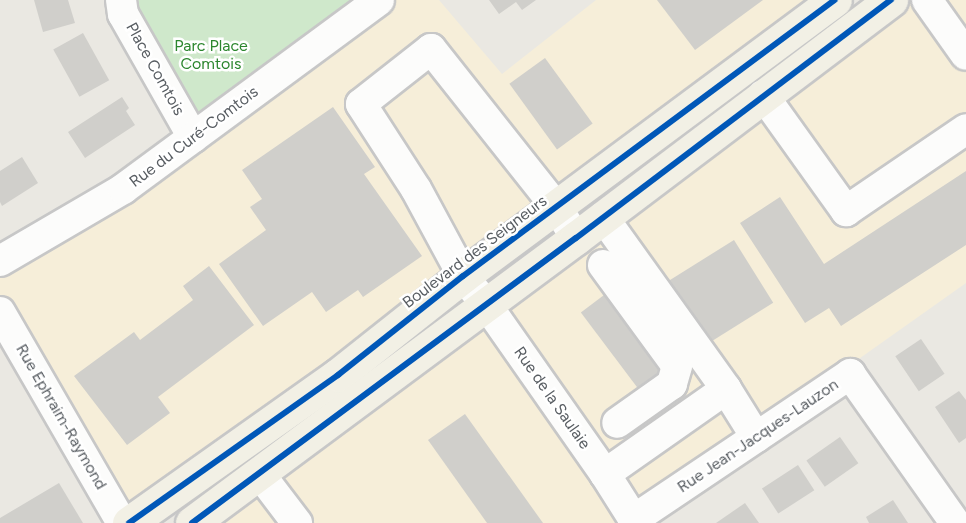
<!DOCTYPE html>
<html>
<head>
<meta charset="utf-8">
<style>
	body { margin:0 }
	#map { position:relative; width:966px; height:523px; overflow:hidden; background:#eae8e2; font-family:Figtree,sans-serif }
	div>[style] { position:absolute }
	[style*='--x'] { left:calc(var(--x)*1px); top:calc(var(--y)*1px); width:calc(var(--w)*1px); rotate:calc(var(--a)*1deg) }
	.commercial>* { inset:0; background:#f6eed9 }
	.green>* { inset:0; background:#cfe8cb }
	.building>* { inset:0; background:#d0cfcb; transform-origin:0 0 }
	.roads { filter:drop-shadow(2px 0 #c7c7c7) drop-shadow(-2px 0 #c7c7c7) drop-shadow(0 2px #c7c7c7) drop-shadow(0 -2px #c7c7c7) }
	.minor>* { height:30px; margin:-15px; padding:0 15px; transform-origin:15px; border-radius:15px; background:#fcfcfb }
	.major>* { height:33px; margin:-16.5px; padding:0 16.5px; transform-origin:16.5px; border-radius:16.5px; background:#f2f0e5 }
	.cycleway>* { height:6px; margin:-3px; padding:0 3px; transform-origin:3px; border-radius:3px; background:#0057b8 }
	span { translate:-50% -50%; white-space:nowrap; text-align:center; line-height:1.15; -webkit-text-stroke:5px #fff; paint-order:stroke }
	.park-label { font-size:16px; color:#2c862e }
	.street-label { font-size:16px; color:#585d62 }
</style>
</head>
<body>
<div id="map">
	<div class="commercial">
		<div style="clip-path:polygon(379px 0,439px 0,502px 74px,596px 0,831px 0,129px 523px,0 312px,0 261px)"></div>
		<div style="clip-path:polygon(891px 0,966px 0,966px 283px,627px 523px,195px 523px)"></div>
	</div>
	<div class="green">
		<div style="clip-path:polygon(121px 0,379px 0,193px 137px)"></div>
	</div>
	<div class="building">
		<div style="clip-path:polygon(34px 0,68px 0,75px 23px,43px 32px)"></div>
		<div style="clip-path:polygon(489px 0,536px 0,522px 10px,516px 2px,499px 14px)"></div>
		<div style="clip-path:polygon(657px 0,763px 0,695px 50px)"></div>
		<div style="left:83px;top:33px;width:54px;height:34px;rotate:61deg"></div>
		<div style="left:545px;top:58px;width:81px;height:44px;rotate:54deg"></div>
		<div style="clip-path:polygon(122px 97px,129px 108px,126px 111px,135px 125px,85px 158px,68px 132px)"></div>
		<div style="clip-path:polygon(333px 107px,375px 167px,364px 174px,422px 256px,363px 297px,358px 290px,326px 312px,312px 292px,263px 326px,219px 264px,266px 230px,250px 207px,262px 199px,242px 170px)"></div>
		<div style="clip-path:polygon(22px 157px,38px 183px,2px 206px,0 202px,0 171px)"></div>
		<div style="clip-path:polygon(966px 171px,966px 245px,841px 326px,829px 308px,805px 323px,740px 223px,780px 197px,824px 264px)"></div>
		<div style="left:734px;top:240px;width:74px;height:82px;rotate:58deg"></div>
		<div style="clip-path:polygon(209px 266px,254px 325px,158px 397px,170px 413px,127px 445px,74px 376px,134px 332px,140px 340px,193px 300px,183px 286px)"></div>
		<div style="left:612px;top:289px;width:96px;height:39px;rotate:53deg"></div>
		<div style="left:921px;top:339px;width:42px;height:31px;rotate:56deg"></div>
		<div style="clip-path:polygon(959px 391px,966px 400px,966px 438px,959px 443px,935px 407px)"></div>
		<div style="clip-path:polygon(465px 414px,543px 523px,487px 523px,428px 440px)"></div>
		<div style="left:840px;top:437px;width:32px;height:41px;rotate:55deg"></div>
		<div style="left:798px;top:465px;width:30px;height:43px;rotate:57deg"></div>
		<div style="clip-path:polygon(59px 483px,83px 523px,0 523px,0 518px)"></div>
		<div style="clip-path:polygon(893px 500px,908px 523px,869px 523px,866px 517px)"></div>
		<div style="clip-path:polygon(745px 503px,759px 523px,716px 523px)"></div>
	</div>
	<div class="roads">
		<div class="minor">
			<div style="--x:121;--y:0;--w:14;--a:82"></div>
			<div style="--x:123;--y:14;--w:142;--a:60.4"></div>
			<div style="--x:927;--y:0;--w:67;--a:54.7"></div>
			<div style="--x:763;--y:95;--w:143;--a:54.4"></div>
			<div style="--x:846;--y:211;--w:145;--a:-34.3"></div>
			<div style="--x:603;--y:217;--w:211;--a:54.4"></div>
			<div style="--x:726;--y:389;--w:57;--a:58"></div>
			<div style="--x:576;--y:238;--w:36;--a:-122"></div>
			<div style="--x:557;--y:208;--w:203;--a:-128.4"></div>
			<div style="--x:431;--y:49;--w:89;--a:141.8"></div>
			<div style="--x:361;--y:104;--w:101;--a:57.1"></div>
			<div style="--x:416;--y:189;--w:99;--a:61.6"></div>
			<div style="--x:463;--y:276;--w:36;--a:51"></div>
			<div style="--x:486;--y:304;--w:208;--a:55"></div>
			<div style="--x:605;--y:474;--w:58;--a:57.7"></div>
			<div style="--x:0;--y:261;--w:143;--a:-30.3"></div>
			<div style="--x:123;--y:189;--w:318;--a:-36.4"></div>
			<div style="--x:603;--y:265;--w:125;--a:53.8"></div>
			<div style="--x:677;--y:366;--w:19;--a:106"></div>
			<div style="--x:672;--y:384;--w:67;--a:144.7"></div>
			<div style="--x:0;--y:312;--w:244;--a:60"></div>
			<div style="--x:259;--y:473;--w:63;--a:52.8"></div>
			<div style="--x:605;--y:474;--w:148;--a:-35.1"></div>
			<div style="--x:633;--y:520;--w:262;--a:-33.9"></div>
			<div style="--x:850;--y:374;--w:182;--a:54.8"></div>
		</div>
		<div class="major">
			<div style="--x:129;--y:523;--w:256;--a:-35.3"></div>
			<div style="--x:338;--y:375;--w:159;--a:-38.4"></div>
			<div style="--x:463;--y:276;--w:463;--a:-36.6"></div>
			<div style="--x:192;--y:523;--w:478;--a:-36.6"></div>
			<div style="--x:576;--y:238;--w:395;--a:-37.1"></div>
		</div>
	</div>
	<div class="cycleway">
		<div style="--x:129;--y:523;--w:256;--a:-35.3"></div>
		<div style="--x:338;--y:375;--w:159;--a:-38.4"></div>
		<div style="--x:463;--y:276;--w:463;--a:-36.6"></div>
		<div style="--x:192;--y:523;--w:478;--a:-36.6"></div>
		<div style="--x:576;--y:238;--w:395;--a:-37.1"></div>
	</div>
	<div class="park-label">
		<span style="left:211px;top:55px">Parc Place<br>Comtois</span>
	</div>
	<div class="street-label">
		<span style="left:155px;top:69px;rotate:61deg">Place Comtois</span>
		<span style="left:194px;top:137px;rotate:-37deg">Rue du Curé-Comtois</span>
		<span style="left:475px;top:252px;rotate:-37deg">Boulevard des Seigneurs</span>
		<span style="left:552px;top:398px;rotate:55deg">Rue de la Saulaie</span>
		<span style="left:61px;top:417px;rotate:60deg">Rue Ephraim-Raymond</span>
		<span style="left:758px;top:436px;rotate:-34deg">Rue Jean-Jacques-Lauzon</span>
	</div>
</div>
</body>
</html>
